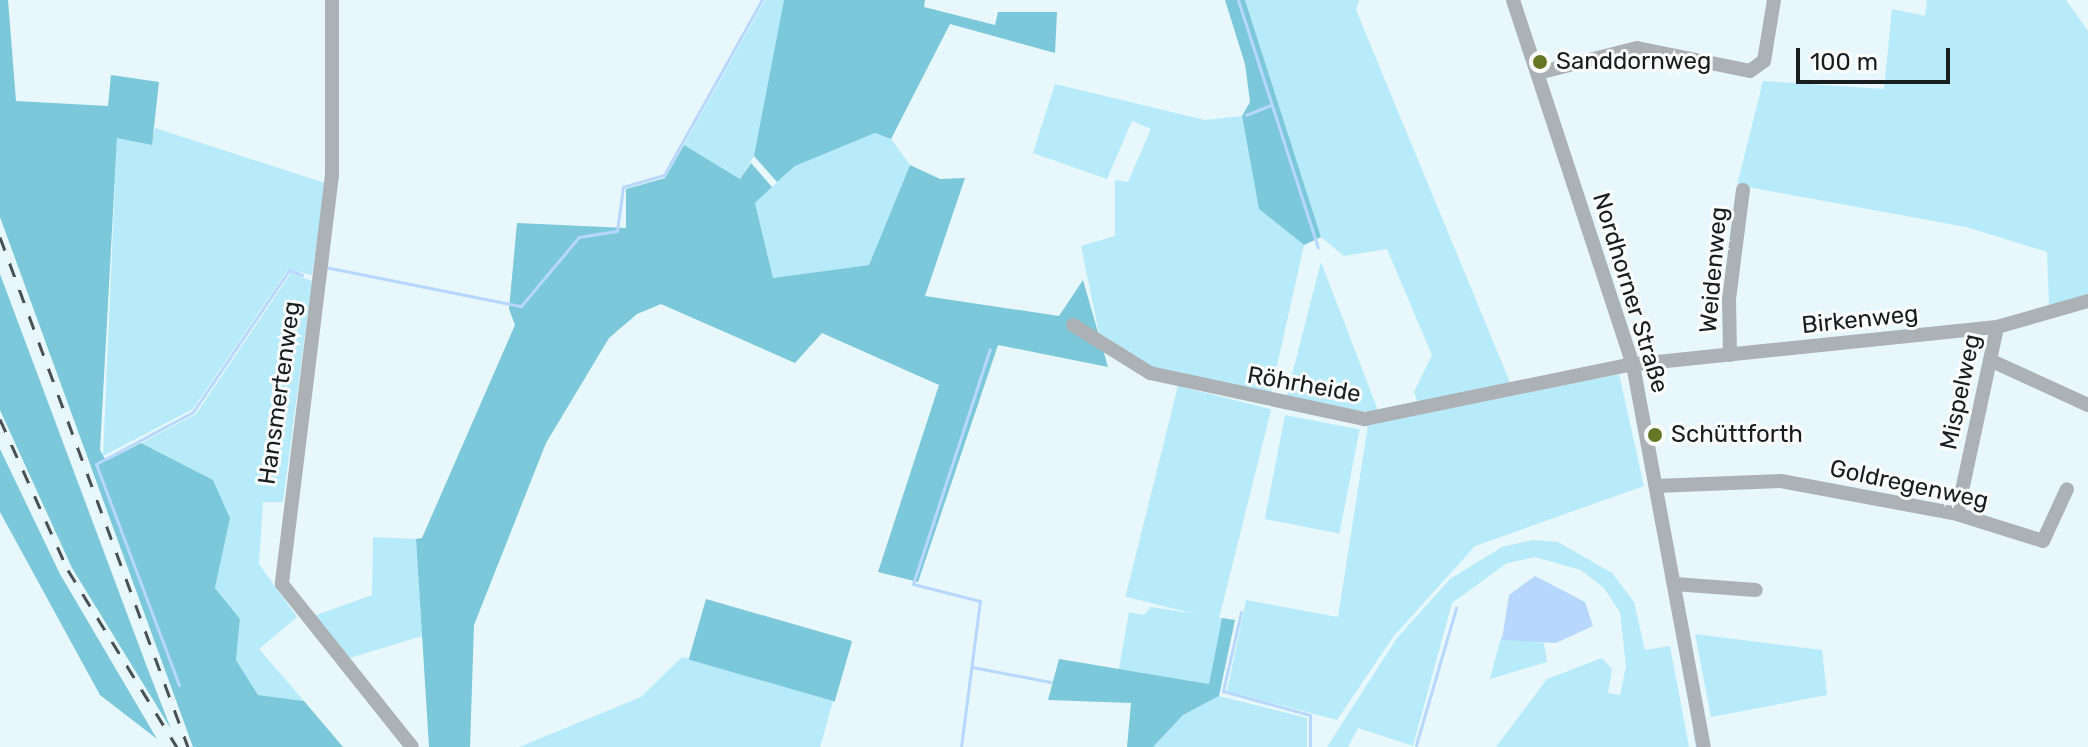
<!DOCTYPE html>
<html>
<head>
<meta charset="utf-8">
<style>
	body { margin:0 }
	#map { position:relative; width:2088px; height:747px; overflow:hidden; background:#e7f7fb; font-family:Rubik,sans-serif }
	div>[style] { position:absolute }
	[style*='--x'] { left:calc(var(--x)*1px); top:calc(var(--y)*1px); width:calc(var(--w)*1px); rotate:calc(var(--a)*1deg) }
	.green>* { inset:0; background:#b7ebf9; transform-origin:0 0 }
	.forest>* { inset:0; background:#7bc8db; transform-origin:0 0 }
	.water>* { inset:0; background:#b7d7fe }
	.stream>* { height:3px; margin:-1.5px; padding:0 1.5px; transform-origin:1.5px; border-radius:1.5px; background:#b7d7fe }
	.minor>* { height:14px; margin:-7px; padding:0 7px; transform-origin:7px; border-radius:7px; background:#acb1b5 }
	.rail>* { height:3px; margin-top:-1.5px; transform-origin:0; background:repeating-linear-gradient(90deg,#495053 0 14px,transparent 0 28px) }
	.dots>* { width:22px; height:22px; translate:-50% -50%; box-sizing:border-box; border:4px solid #fff; border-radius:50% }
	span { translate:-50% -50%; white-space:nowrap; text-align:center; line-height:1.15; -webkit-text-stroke:6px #fff; paint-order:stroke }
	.poi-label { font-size:24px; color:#181d1f }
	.left { translate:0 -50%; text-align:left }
	.street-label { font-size:24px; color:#181d1f }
	.scale { position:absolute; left:1796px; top:48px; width:154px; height:36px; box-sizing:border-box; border:4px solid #181d1f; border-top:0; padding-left:10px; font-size:24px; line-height:28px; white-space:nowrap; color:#181d1f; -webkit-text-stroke:6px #fff; paint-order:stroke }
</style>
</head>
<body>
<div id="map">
	<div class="green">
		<div style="clip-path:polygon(765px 0,784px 0,786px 13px,754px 156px,740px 179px,684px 145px)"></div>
		<div style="clip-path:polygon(1245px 0,1359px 0,1356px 10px,1512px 387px,1419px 406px,1414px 392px,1432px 355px,1387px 249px,1344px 256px,1321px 237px)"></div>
		<div style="clip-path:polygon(1927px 0,2066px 0,2088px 31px,2088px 296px,2049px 306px,2047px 252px,1966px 227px,1737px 185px,1763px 81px,1884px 89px,1892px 9px,1925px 16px)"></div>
		<div style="clip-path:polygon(1055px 84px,1205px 120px,1242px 116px,1259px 209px,1304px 245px,1270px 397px,1153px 367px,1099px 333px,1081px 246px,1115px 236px,1115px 180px,1128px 182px,1151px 129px,1132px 121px,1107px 179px,1033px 153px)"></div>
		<div style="clip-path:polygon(155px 128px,325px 183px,312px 275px,288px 269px,193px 409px,103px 456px,117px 137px,151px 145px)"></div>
		<div style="clip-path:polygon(875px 133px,891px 139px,910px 165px,869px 265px,773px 278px,755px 203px,795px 166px)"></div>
		<div style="clip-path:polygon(1321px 262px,1379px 413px,1285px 402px)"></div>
		<div style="clip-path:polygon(291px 273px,312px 281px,283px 502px,263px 502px,259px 564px,297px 617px,259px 649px,304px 701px,258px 695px,236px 660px,240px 619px,215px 588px,230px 518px,213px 480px,141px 443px,196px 414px)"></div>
		<div style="clip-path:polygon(1619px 374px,1644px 486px,1475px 546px,1393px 637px,1337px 720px,1227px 691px,1246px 600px,1338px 617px,1368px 425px)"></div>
		<div style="left:1178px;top:386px;width:96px;height:217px;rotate:14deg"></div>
		<div style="left:1285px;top:415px;width:76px;height:106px;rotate:11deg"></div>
		<div style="clip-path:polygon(373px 537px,416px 539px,422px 636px,343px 660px,308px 618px,372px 595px)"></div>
		<div style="clip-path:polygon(1533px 540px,1558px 542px,1612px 573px,1634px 602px,1645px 650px,1670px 646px,1689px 747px,1496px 747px,1547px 679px,1602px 658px,1612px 669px,1608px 693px,1620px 695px,1626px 666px,1620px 612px,1604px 588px,1581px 570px,1535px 557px,1507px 563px,1452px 603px,1413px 746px,1358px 728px,1348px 747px,1327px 747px,1397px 638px,1450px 579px,1502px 547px)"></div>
		<div style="clip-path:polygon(1151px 607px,1222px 618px,1209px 684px,1119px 669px,1129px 612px,1144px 615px)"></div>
		<div style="clip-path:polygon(1695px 634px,1822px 650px,1827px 695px,1711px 717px)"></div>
		<div style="clip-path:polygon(1501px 637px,1544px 643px,1547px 662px,1490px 679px)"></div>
		<div style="clip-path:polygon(682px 657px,833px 701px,820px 747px,519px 747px,641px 697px)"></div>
		<div style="clip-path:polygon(1219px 696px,1307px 718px,1307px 747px,1153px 747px,1183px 715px)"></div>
	</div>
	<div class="forest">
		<div style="clip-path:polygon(0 0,8px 0,16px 101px,108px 106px,111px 75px,159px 82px,152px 145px,117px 138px,100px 450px,106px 461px,141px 443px,213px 480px,230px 518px,215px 588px,240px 619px,236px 660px,258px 695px,304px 701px,343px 747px,193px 747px,0 217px)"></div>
		<div style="clip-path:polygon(784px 0,925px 0,924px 7px,995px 25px,998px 12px,1057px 12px,1055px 53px,950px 24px,891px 139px,875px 133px,795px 166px,777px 182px,754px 156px)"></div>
		<div style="clip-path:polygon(1225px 0,1245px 0,1321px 237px,1304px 245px,1259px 209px,1242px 116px,1250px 102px,1245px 64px)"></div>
		<div style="clip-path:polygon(684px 145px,740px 179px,751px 163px,772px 187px,755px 203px,773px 278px,869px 265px,910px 165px,940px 179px,965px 178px,925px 296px,1059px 316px,1083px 280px,1108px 367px,998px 345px,918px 582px,878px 572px,939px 385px,822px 333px,795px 363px,661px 304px,637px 314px,609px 338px,546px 443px,474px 625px,470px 747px,429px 747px,416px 539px,422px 538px,515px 325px,509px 309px,517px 223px,626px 228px,626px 189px,665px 178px)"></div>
		<div style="clip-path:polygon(0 274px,147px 667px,171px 729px,72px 568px,0 410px)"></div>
		<div style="clip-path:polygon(0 449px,60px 574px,157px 739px,100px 695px,0 512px)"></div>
		<div style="left:706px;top:599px;width:152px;height:63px;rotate:16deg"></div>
		<div style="clip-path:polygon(1222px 618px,1235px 620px,1219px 696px,1183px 715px,1153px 747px,1127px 747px,1131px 703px,1048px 700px,1059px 659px,1209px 684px)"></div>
	</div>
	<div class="water">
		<div style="clip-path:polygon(1535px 576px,1585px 602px,1593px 626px,1556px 643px,1502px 640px,1509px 595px)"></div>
	</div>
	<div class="stream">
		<div style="--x:1238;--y:0;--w:260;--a:72.1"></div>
		<div style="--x:1246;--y:115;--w:27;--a:-22"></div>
		<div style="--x:325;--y:267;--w:200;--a:11.3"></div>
		<div style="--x:521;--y:306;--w:90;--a:-50"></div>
		<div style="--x:579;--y:237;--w:38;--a:-9"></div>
		<div style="--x:617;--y:231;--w:44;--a:-82.2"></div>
		<div style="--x:623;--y:187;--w:43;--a:-16.3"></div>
		<div style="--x:664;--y:175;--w:201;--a:-60.8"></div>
		<div style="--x:1241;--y:612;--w:81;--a:102.8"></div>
		<div style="--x:1223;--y:691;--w:90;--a:15.4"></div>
		<div style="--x:1310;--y:715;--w:32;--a:90"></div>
		<div style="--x:972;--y:667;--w:80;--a:10.8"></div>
		<div style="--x:179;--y:685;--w:236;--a:-110.6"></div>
		<div style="--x:96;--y:464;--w:110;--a:-28.2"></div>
		<div style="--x:193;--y:412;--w:171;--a:-55.9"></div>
		<div style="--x:289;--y:270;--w:14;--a:21"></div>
		<div style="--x:1694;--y:731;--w:16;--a:79"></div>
		<div style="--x:1416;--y:745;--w:143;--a:-73.7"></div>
		<div style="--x:961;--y:747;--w:147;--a:-82.6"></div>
		<div style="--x:980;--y:601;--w:69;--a:-165.8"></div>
		<div style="--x:913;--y:584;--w:247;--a:-71.9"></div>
	</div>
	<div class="minor">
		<div style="--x:332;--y:0;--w:175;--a:90"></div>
		<div style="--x:332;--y:175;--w:412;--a:97"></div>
		<div style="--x:282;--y:584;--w:208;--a:51.4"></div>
		<div style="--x:1513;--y:0;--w:384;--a:71.8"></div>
		<div style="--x:1633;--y:365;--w:389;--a:79.5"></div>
		<div style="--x:1538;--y:73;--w:102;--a:-14.2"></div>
		<div style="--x:1637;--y:48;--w:115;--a:11.5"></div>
		<div style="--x:1750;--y:71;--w:17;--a:-36"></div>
		<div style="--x:1764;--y:61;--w:62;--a:-80.7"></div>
		<div style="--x:1073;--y:325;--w:91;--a:31.9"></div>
		<div style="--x:1150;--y:373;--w:220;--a:12.1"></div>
		<div style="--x:1365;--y:419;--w:268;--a:-11.6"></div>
		<div style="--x:1628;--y:365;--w:371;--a:-5.9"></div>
		<div style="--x:1997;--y:327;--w:95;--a:-15.9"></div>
		<div style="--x:1730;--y:355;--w:56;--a:-91"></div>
		<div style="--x:1729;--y:299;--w:110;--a:-82.7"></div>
		<div style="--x:1994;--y:362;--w:103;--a:24.6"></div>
		<div style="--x:1656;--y:486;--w:125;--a:-2.3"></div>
		<div style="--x:1781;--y:481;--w:179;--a:10.6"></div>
		<div style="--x:1957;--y:514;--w:90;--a:17.4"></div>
		<div style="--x:2043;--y:541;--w:57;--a:-65.2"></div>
		<div style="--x:1957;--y:514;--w:191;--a:-77.9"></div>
		<div style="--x:1674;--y:584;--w:82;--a:4.2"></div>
	</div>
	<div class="rail">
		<div style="--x:0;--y:237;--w:544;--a:69.76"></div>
		<div style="--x:0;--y:419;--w:166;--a:65.8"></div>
		<div style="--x:68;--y:570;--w:208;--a:58.4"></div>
	</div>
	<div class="dots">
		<div style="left:1540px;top:62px;background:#667624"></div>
		<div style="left:1655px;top:435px;background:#667624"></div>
	</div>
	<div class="poi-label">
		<span class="left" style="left:1556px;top:62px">Sanddornweg</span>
		<span class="left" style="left:1671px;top:435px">Schüttforth</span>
	</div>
	<div class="street-label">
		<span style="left:1714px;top:270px;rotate:-85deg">Weidenweg</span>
		<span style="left:1630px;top:293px;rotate:73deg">Nordhorner Straße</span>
		<span style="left:1860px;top:320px;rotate:-6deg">Birkenweg</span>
		<span style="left:1304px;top:385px;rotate:10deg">Röhrheide</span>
		<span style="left:1961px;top:392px;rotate:-78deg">Mispelweg</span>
		<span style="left:280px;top:393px;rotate:-82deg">Hansmertenweg</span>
		<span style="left:1909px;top:485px;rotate:12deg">Goldregenweg</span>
	</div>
	<div class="scale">100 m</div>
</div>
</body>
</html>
